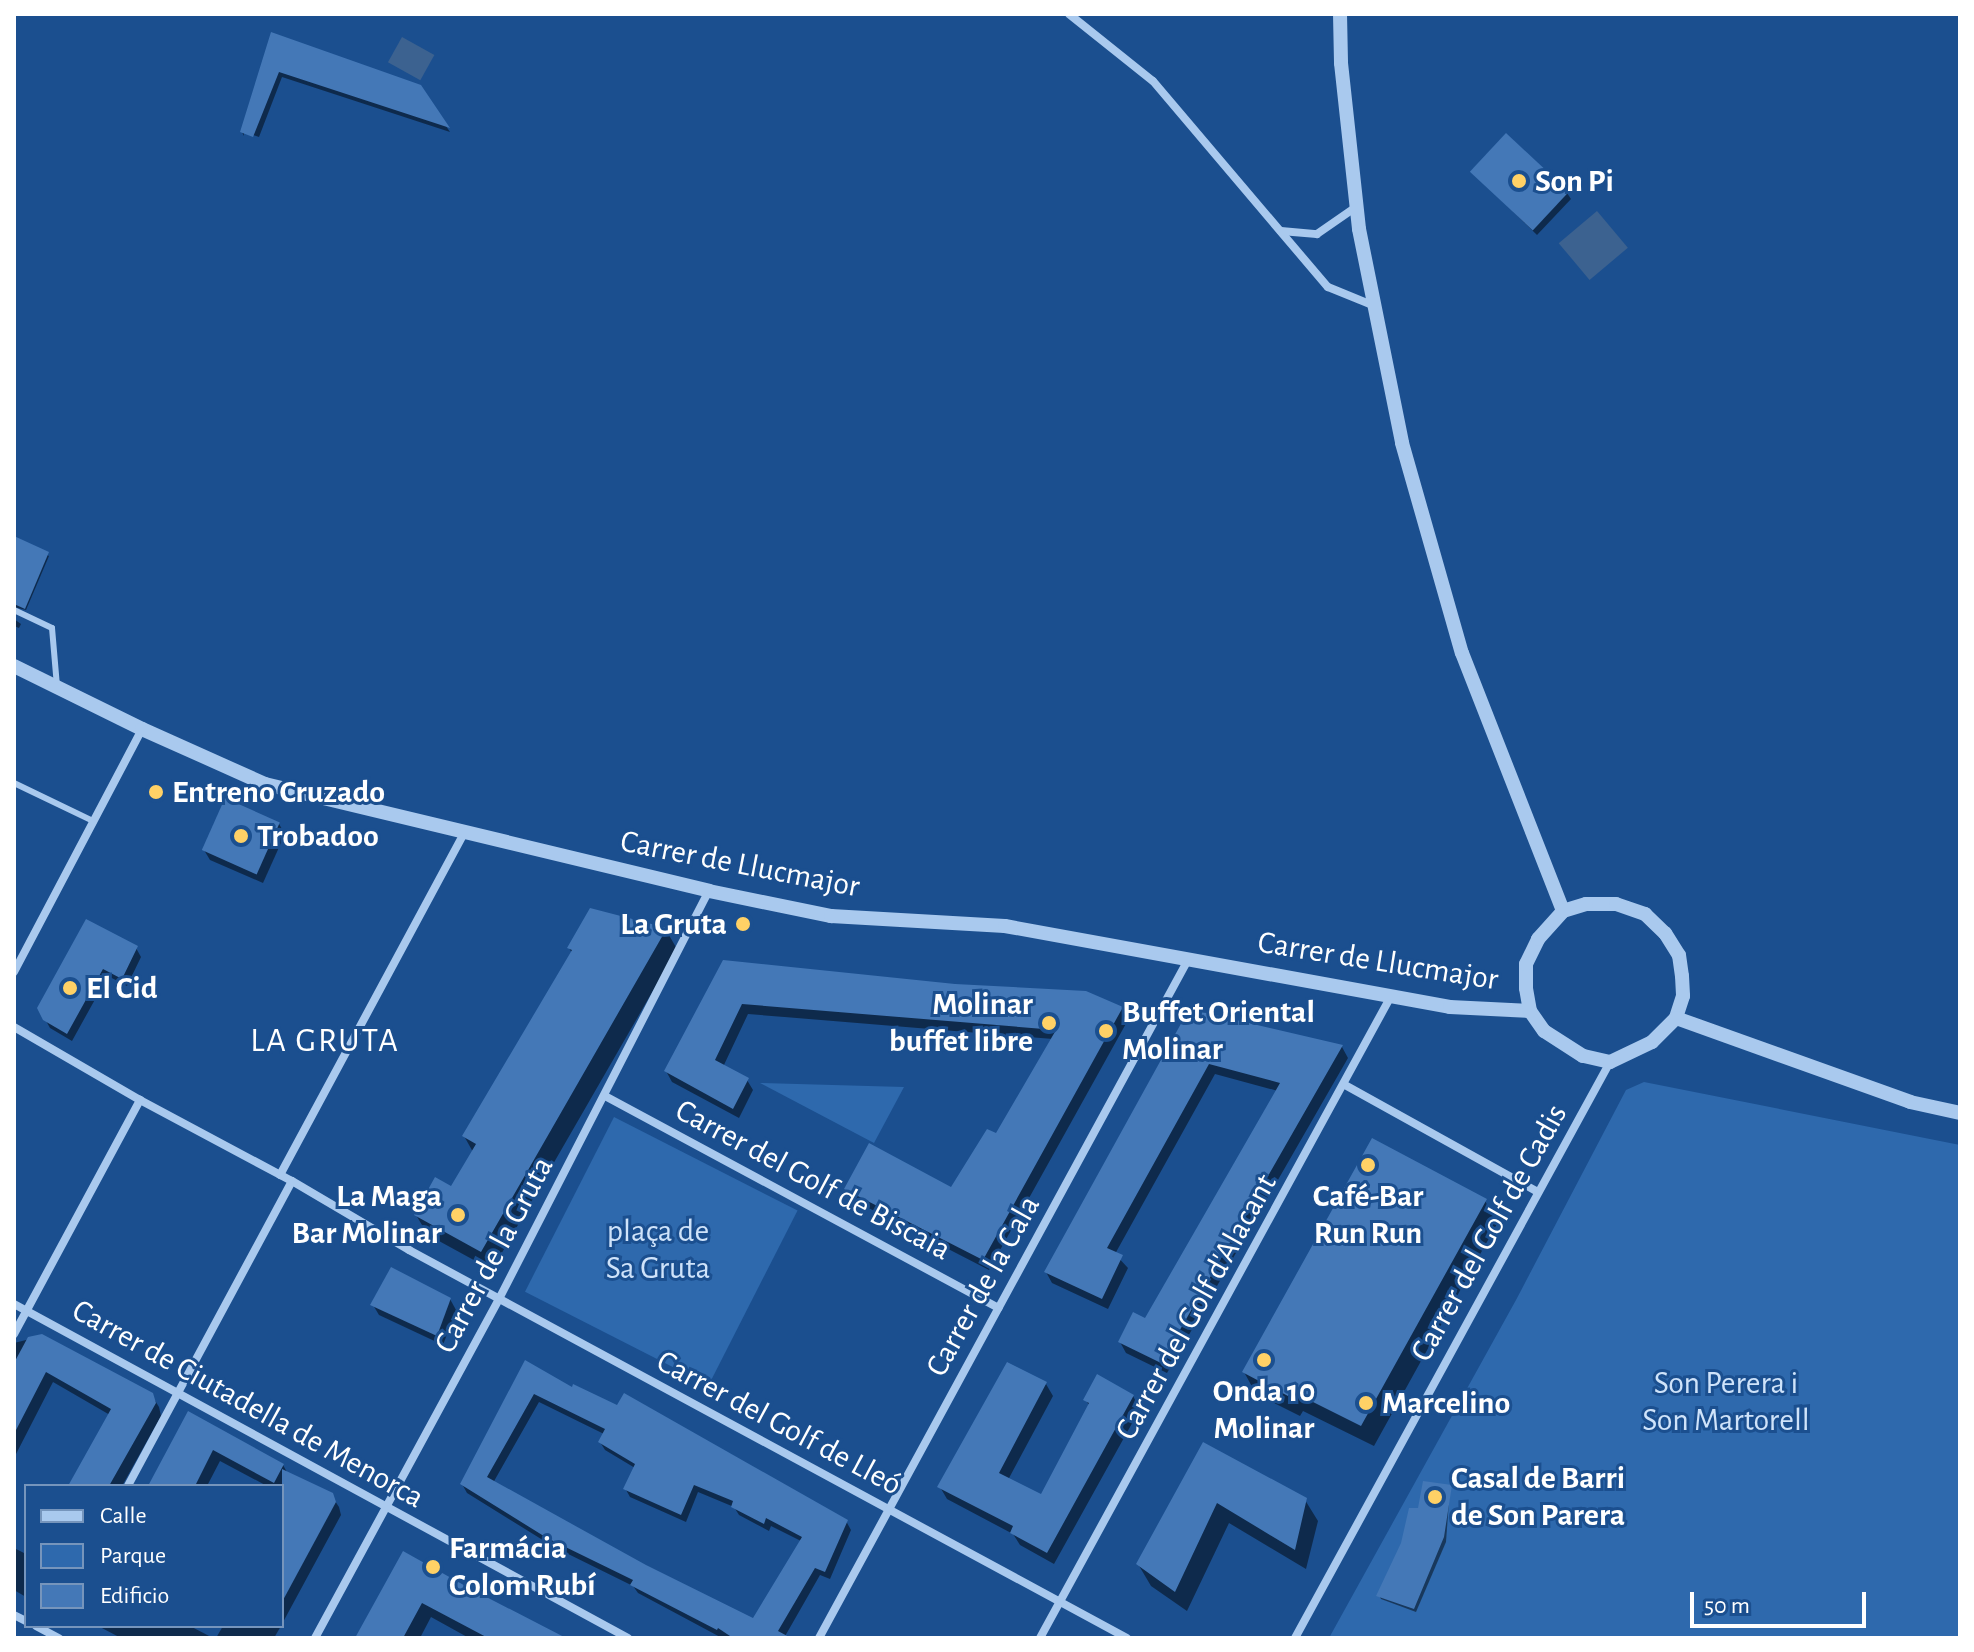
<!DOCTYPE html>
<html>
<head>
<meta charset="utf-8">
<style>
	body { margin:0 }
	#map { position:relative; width:1974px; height:1652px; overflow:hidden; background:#1b4f8f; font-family:"Alegreya Sans",sans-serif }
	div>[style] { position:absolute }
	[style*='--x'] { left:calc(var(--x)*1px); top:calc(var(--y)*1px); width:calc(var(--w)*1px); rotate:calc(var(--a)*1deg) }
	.green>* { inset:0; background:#2e69ad; transform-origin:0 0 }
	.water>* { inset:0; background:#3c6290; transform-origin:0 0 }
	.shadow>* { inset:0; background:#0007 }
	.building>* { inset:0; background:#4478b7; transform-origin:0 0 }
	.service>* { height:6px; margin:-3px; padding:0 3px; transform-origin:3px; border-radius:3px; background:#a9c9ee }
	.minor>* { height:8px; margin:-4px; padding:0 4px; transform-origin:4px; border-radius:4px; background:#a9c9ee }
	.tertiary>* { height:14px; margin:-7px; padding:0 7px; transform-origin:7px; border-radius:7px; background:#a9c9ee }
	.dots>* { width:22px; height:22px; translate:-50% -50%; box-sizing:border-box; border:4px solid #1b4f8f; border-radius:50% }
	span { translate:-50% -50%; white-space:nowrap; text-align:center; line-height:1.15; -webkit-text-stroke:6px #1b4f8f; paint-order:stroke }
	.poi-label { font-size:32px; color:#fff; font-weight:700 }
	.left { translate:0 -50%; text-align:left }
	.right { translate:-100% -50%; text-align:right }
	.street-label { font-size:32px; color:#fff }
	.park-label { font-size:32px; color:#cfe3fa }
	.neighbourhood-label { font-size:34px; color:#fff; letter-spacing:2px }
	.frame { position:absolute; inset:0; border:16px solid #fff; pointer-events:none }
	.legend { position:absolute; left:24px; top:1484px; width:260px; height:144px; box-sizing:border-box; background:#1b4f8f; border:2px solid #7695bc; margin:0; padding:10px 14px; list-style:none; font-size:24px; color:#fff }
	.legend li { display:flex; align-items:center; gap:16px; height:40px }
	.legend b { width:40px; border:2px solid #7695bc }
	.scale { position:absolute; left:1690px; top:1592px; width:176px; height:36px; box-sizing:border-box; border:4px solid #fff; border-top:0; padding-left:10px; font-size:24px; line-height:28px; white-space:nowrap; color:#fff; -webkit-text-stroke:6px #1b4f8f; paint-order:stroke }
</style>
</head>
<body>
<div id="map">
	<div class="green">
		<div style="clip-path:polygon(1644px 1082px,1960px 1145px,1960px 1638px,1329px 1638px,1516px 1300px,1626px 1090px)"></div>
		<div style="clip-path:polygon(760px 1083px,904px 1087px,874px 1143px)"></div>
		<div style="left:614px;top:1117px;width:206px;height:196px;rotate:27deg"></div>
	</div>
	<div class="water">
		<div style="left:402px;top:37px;width:37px;height:29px;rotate:29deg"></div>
		<div style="left:1597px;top:211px;width:48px;height:50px;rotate:50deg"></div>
	</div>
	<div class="shadow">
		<div style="clip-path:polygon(272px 35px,420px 87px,450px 132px,282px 77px,259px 137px,244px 132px,244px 136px,242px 132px)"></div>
		<div style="clip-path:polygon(1472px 171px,1567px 193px,1571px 199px,1537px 235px)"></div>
		<div style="clip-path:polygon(14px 538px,49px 556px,26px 610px,14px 607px)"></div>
		<div style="clip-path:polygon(14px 619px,21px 624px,19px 628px,14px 626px)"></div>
		<div style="clip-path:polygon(279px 824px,285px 834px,263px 883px,210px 860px,204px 850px)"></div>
		<div style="clip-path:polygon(591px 910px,666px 930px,677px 949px,492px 1270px,428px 1235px,416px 1215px,452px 1189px,473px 1152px,464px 1136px,572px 953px,569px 948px)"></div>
		<div style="clip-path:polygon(136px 948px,141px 957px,127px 986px,108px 976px,72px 1041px,50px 1028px,39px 1008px)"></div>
		<div style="clip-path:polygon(724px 962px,1121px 1009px,1128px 1020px,989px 1270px,853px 1200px,846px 1189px,952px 1190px,997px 1136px,1053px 1039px,748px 1014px,723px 1067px,747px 1080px,753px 1090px,739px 1118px,672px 1082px,666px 1071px)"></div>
		<div style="clip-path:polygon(1184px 1022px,1342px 1047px,1348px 1058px,1167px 1373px,1126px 1353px,1120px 1342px,1146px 1320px,1278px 1091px,1215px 1074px,1115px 1254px,1128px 1268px,1108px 1309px,1052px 1283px,1046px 1272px)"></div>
		<div style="clip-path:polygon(1485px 1201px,1498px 1222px,1374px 1446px,1303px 1411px,1300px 1416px,1256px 1394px,1244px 1372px)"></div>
		<div style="clip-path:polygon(450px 1299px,456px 1310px,443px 1345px,379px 1315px,373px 1305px)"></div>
		<div style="clip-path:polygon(42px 1336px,151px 1394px,159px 1407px,161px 1416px,122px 1486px,70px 1486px,110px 1415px,53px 1382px,14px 1458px,14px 1343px)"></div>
		<div style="clip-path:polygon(evenodd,526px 1363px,573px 1390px,846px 1521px,851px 1530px,830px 1579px,820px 1575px,784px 1638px,722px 1638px,638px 1593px,633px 1586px,554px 1547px,467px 1493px,462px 1484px,526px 1363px,539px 1402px,604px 1434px,600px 1442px,605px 1450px,635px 1468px,625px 1488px,630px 1497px,686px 1522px,698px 1492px,734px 1507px,739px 1515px,769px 1531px,771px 1526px,801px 1541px,753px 1621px,645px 1567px,493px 1483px,539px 1402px)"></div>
		<div style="clip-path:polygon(1046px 1384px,1053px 1396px,1008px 1480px,1042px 1497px,1090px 1407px,1086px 1400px,1133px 1396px,1140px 1409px,1054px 1564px,1020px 1545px,1013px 1534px,947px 1499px,940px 1487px)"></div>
		<div style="clip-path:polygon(190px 1414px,283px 1465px,288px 1474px,331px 1495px,339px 1507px,341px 1515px,282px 1624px,282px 1486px,267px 1486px,220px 1461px,207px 1486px,151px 1486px)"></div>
		<div style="clip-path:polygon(1204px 1445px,1305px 1500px,1318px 1521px,1306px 1569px,1229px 1523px,1187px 1611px,1151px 1586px,1138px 1564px)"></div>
		<div style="clip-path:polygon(1450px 1487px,1446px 1542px,1416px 1612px,1381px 1599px,1379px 1595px,1420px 1511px)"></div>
		<div style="clip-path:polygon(14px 1548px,26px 1554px,26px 1597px,14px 1590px)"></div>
		<div style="clip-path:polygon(403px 1554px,559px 1638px,469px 1638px,431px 1617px,420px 1638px,357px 1638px)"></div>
		<div style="clip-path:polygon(98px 1626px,190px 1626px,213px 1638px,121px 1638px)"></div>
		<div style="clip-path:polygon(223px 1626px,281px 1626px,274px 1638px,216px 1638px)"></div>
	</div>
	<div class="building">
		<div style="clip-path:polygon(271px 32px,421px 85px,450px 128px,279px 72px,253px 137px,240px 132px)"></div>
		<div style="left:1506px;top:133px;width:86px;height:53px;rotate:43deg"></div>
		<div style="clip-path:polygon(14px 536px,49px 552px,25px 609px,14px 604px)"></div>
		<div style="left:225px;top:798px;width:60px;height:57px;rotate:24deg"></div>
		<div style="clip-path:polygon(590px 908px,667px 928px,481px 1252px,414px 1215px,435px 1177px,451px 1186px,476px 1144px,462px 1136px,572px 950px,567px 948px)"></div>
		<div style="clip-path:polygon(86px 919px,138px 946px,122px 979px,103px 969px,67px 1034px,43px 1020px,37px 1008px)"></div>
		<div style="clip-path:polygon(723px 960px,955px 984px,1086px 991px,1123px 1007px,983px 1260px,844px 1189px,869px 1143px,951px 1187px,987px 1129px,996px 1133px,1056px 1030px,742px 1004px,715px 1060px,749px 1078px,733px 1109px,664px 1071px)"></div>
		<div style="clip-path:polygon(1202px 1012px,1343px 1045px,1161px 1363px,1118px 1342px,1133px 1312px,1145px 1318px,1280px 1083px,1209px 1064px,1107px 1248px,1123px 1255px,1102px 1299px,1044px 1272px,1183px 1020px)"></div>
		<div style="clip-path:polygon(1372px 1138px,1487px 1199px,1361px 1426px,1291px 1391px,1288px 1396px,1242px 1372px)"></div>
		<div style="clip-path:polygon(391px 1267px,451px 1298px,437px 1336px,370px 1305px)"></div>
		<div style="clip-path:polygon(42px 1334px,153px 1393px,156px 1403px,109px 1486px,68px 1486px,111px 1409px,46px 1372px,14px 1434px,14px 1363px,28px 1337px)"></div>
		<div style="clip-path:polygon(evenodd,525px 1360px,572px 1387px,573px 1384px,617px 1405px,624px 1393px,848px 1520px,825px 1572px,815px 1568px,778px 1631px,791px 1638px,733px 1638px,718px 1628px,717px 1630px,630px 1585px,633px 1580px,547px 1538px,460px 1484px,525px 1360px,534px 1394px,605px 1429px,598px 1442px,635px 1464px,623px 1489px,681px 1515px,694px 1485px,733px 1501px,731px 1507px,764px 1524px,766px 1518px,802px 1537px,753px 1618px,646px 1565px,487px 1477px,534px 1394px)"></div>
		<div style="clip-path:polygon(1007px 1362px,1047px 1382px,999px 1473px,1041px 1494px,1089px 1403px,1083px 1400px,1097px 1374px,1134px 1395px,1047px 1553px,1010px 1533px,1013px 1526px,937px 1487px)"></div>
		<div style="clip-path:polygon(188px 1411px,284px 1464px,274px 1483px,213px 1450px,195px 1486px,148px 1486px)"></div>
		<div style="clip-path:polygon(1203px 1442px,1307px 1498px,1295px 1550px,1217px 1503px,1175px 1592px,1136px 1564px)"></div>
		<div style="clip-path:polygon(282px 1469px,333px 1493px,336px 1502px,282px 1602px)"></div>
		<div style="clip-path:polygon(1423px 1481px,1452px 1485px,1444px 1537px,1414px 1609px,1376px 1596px,1401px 1543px,1409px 1508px,1418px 1508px)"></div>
		<div style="clip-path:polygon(403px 1551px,469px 1588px,566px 1638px,488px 1638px,422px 1603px,403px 1638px,355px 1638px)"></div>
	</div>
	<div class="service">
		<div style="--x:14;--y:610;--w:42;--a:25.3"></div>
		<div style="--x:52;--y:628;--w:58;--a:85.1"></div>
		<div style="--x:14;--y:783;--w:88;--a:25.7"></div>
	</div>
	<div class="minor">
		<div style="--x:1069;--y:14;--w:107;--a:38.6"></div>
		<div style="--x:1153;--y:81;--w:270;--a:49.7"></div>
		<div style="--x:1328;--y:287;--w:48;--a:22.2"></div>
		<div style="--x:1281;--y:231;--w:36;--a:5"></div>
		<div style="--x:1317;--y:234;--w:47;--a:-34.7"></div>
		<div style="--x:14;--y:972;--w:275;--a:-62.2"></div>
		<div style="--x:14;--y:1027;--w:146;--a:30.1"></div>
		<div style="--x:140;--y:1100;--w:172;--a:28.1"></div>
		<div style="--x:292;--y:1181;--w:346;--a:118.3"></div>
		<div style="--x:1345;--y:1085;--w:221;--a:29"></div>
		<div style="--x:605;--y:1096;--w:447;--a:28.3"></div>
		<div style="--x:280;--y:1175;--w:388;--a:-61.7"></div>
		<div style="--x:292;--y:1181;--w:136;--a:30.5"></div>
		<div style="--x:409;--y:1250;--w:816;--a:28.39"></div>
		<div style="--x:14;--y:1304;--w:699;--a:28.55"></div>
		<div style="--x:14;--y:1334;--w:266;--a:-61.7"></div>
		<div style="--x:14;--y:1615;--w:13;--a:27"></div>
		<div style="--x:36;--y:1626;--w:26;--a:28"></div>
		<div style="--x:315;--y:1638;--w:386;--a:-61.5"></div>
		<div style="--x:499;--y:1299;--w:459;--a:-62.8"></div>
		<div style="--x:819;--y:1638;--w:774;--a:-61.45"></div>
		<div style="--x:1040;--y:1638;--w:729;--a:-61.33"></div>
		<div style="--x:1295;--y:1638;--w:657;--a:-61.33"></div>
	</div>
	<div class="tertiary">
		<div style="--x:1340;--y:14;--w:49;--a:88.8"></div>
		<div style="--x:1341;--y:63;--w:167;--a:83.8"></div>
		<div style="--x:1359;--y:229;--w:218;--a:78.6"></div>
		<div style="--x:1402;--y:443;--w:218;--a:74.1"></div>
		<div style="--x:1462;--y:653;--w:277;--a:68.6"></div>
		<div style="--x:14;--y:666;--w:143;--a:26.2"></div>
		<div style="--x:142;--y:729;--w:135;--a:24.1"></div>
		<div style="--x:265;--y:784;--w:457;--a:13.5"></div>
		<div style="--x:709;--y:891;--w:125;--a:11.6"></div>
		<div style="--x:831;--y:916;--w:174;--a:3.3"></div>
		<div style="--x:1005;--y:926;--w:452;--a:10.3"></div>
		<div style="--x:1450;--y:1007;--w:80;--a:2.9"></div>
		<div style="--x:1586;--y:904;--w:30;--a:0"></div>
		<div style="--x:1616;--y:904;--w:31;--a:19"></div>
		<div style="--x:1645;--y:914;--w:28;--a:44"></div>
		<div style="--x:1665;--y:933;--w:26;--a:58"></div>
		<div style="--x:1679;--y:955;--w:21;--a:82"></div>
		<div style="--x:1682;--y:976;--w:20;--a:87"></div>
		<div style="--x:1683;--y:996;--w:23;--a:108"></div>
		<div style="--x:1676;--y:1018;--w:34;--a:135"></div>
		<div style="--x:1652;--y:1042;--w:47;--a:154.5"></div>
		<div style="--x:1610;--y:1062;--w:28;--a:-167"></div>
		<div style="--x:1583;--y:1056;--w:46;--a:-147.3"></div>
		<div style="--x:1544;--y:1031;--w:24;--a:-125"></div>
		<div style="--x:1530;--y:1011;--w:23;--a:-100"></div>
		<div style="--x:1526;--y:988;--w:24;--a:-90"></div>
		<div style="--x:1526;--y:964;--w:28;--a:-64"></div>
		<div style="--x:1538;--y:939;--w:38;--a:-48"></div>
		<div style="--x:1563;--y:911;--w:24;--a:-17"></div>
		<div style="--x:1676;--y:1018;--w:249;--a:19.7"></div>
		<div style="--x:1910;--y:1102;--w:51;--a:12.4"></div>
	</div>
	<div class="dots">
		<div style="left:1519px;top:181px;background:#ffd166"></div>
		<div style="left:156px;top:792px;background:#ffd166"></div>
		<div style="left:241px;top:836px;background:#ffd166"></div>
		<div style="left:743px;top:924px;background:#ffd166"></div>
		<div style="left:70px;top:988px;background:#ffd166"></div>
		<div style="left:1049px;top:1023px;background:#ffd166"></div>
		<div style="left:1106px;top:1031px;background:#ffd166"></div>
		<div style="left:1368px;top:1165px;background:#ffd166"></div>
		<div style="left:458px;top:1215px;background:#ffd166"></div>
		<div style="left:1264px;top:1360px;background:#ffd166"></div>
		<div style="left:1366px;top:1403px;background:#ffd166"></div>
		<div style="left:1435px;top:1497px;background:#ffd166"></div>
		<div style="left:433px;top:1567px;background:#ffd166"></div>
	</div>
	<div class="poi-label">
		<span class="left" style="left:1535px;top:181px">Son Pi</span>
		<span class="left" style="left:172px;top:792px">Entreno Cruzado</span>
		<span class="left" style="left:257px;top:836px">Trobadoo</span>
		<span class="right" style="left:727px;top:924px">La Gruta</span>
		<span class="left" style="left:86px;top:988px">El Cid</span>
		<span class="right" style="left:1033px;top:1023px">Molinar<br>buffet libre</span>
		<span class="left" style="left:1122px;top:1031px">Buffet Oriental<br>Molinar</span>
		<span class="right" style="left:442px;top:1215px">La Maga<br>Bar Molinar</span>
		<span style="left:1368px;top:1215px">Café-Bar<br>Run Run</span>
		<span style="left:1264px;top:1410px">Onda 10<br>Molinar</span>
		<span class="left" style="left:1382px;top:1403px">Marcelino</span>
		<span class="left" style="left:1451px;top:1497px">Casal de Barri<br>de Son Parera</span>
		<span class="left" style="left:449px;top:1567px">Farmácia<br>Colom Rubí</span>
	</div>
	<div class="street-label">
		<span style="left:740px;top:864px;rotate:11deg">Carrer de Llucmajor</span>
		<span style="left:1378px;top:961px;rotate:9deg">Carrer de Llucmajor</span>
		<span style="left:813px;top:1180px;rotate:28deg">Carrer del Golf de Biscaia</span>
		<span style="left:1489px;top:1233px;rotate:-61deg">Carrer del Golf de Cadis</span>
		<span style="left:494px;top:1255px;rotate:-62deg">Carrer de la Gruta</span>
		<span style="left:983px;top:1286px;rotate:-61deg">Carrer de la Cala</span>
		<span style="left:1196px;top:1307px;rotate:-61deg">Carrer del Golf d'Alacant</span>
		<span style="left:248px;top:1404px;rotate:29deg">Carrer de Ciutadella de Menorca</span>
		<span style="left:779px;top:1423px;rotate:28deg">Carrer del Golf de Lleó</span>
	</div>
	<div class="park-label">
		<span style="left:658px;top:1250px">plaça de<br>Sa Gruta</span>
		<span style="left:1726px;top:1402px">Son Perera i<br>Son Martorell</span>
	</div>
	<div class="neighbourhood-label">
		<span style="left:325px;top:1042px">LA GRUTA</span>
	</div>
	<div class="frame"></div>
	<ul class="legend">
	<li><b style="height:10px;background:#a9c9ee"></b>Calle</li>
	<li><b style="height:22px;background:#2e69ad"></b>Parque</li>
	<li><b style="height:22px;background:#4478b7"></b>Edificio</li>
	</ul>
	<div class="scale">50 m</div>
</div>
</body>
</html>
